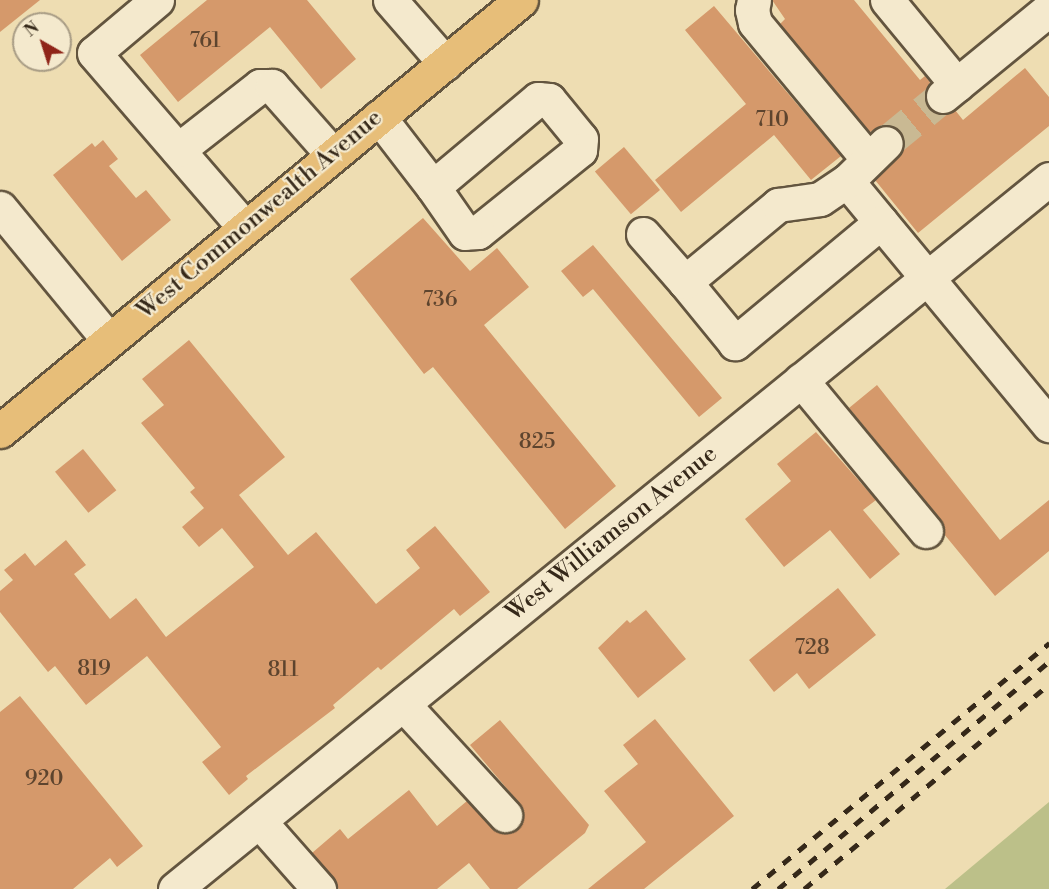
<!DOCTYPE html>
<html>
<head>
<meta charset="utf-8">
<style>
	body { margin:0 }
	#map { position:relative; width:1049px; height:889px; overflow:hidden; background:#eeddb2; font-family:"Libre Bodoni",serif }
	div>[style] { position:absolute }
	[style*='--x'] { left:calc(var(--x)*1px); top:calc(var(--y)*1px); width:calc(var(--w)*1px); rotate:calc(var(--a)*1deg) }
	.green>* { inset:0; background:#bcc089 }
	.building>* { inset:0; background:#d5996b; transform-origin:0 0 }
	.minor-tunnel>* { height:33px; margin-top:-16.5px; transform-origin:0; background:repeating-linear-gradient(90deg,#c9b993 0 33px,transparent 0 49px) }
	.roads { filter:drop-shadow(2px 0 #63553f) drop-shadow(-2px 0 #63553f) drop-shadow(0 2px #63553f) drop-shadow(0 -2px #63553f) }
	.minor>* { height:33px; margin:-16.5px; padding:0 16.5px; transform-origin:16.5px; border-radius:16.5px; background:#f4e9cd }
	.major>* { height:33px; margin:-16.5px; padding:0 16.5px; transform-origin:16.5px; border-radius:16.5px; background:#e7be79 }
	.rail>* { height:4.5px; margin-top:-2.25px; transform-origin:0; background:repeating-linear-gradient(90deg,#352819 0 10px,transparent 0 20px) }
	span { translate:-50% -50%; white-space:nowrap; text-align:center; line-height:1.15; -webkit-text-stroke:4.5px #f4e9cd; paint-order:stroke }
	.number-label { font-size:21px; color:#5d442e }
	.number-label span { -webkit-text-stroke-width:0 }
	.street-label { font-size:24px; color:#352819 }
	.north { position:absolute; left:12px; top:12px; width:60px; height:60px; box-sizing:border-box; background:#f4e9cd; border:2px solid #a89c85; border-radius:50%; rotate:321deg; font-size:16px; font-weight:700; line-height:24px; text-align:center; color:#352819 }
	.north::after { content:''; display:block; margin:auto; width:21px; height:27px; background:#8f2418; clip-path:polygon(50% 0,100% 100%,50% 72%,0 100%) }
</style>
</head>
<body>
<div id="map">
	<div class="green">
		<div style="clip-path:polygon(1049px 802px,1049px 889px,945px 889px)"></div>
	</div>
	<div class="building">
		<div style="clip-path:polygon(0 0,40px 0,0 32px)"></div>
		<div style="clip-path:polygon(207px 0,307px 0,356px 59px,321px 89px,270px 27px,178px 102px,140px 55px)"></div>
		<div style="clip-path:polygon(772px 0,854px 0,920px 80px,925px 76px,930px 82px,925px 100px,937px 114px,955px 110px,963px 120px,1025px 68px,1049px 97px,1049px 126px,918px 233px,875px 180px,904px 149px,900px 130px,882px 125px,870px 132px,780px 24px,785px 19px)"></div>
		<div style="clip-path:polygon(714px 6px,841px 156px,811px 180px,774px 135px,681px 212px,655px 180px,746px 104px,685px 30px)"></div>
		<div style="clip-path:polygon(103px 140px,118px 159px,109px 166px,136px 198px,146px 190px,171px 220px,122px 261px,53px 175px,92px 143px,95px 147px)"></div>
		<div style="left:624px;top:147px;width:56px;height:38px;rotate:50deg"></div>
		<div style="clip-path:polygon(423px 218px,470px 271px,497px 248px,529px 287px,484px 325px,616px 486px,565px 529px,433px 367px,424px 374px,350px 279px)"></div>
		<div style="clip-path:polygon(593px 245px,722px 398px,699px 417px,593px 289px,583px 297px,561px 271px)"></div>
		<div style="clip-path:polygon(189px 340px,285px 457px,239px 495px,288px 555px,316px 532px,376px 604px,420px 568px,406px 550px,435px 526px,490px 592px,460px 616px,454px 609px,381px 670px,378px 667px,333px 705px,335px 708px,246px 776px,248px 779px,229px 795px,202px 762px,221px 747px,147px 656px,86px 705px,55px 666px,48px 672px,0 612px,0 591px,13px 580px,4px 570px,25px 553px,35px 566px,66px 540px,86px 565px,74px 574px,110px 619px,136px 598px,166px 637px,254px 567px,222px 528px,199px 547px,182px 527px,204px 508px,190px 492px,195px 488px,141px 423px,164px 405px,142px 379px)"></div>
		<div style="clip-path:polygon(877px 385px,1000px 540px,1049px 500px,1049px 551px,995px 596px,944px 534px,940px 519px,849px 408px)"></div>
		<div style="clip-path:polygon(816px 432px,876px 500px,863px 510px,900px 554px,870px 579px,830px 530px,784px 567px,745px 519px,791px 481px,777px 464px)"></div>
		<div style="left:83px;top:449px;width:53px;height:36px;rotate:51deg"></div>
		<div style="clip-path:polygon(838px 588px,876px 635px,809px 689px,797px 673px,774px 692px,749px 660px)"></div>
		<div style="clip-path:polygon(646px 610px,686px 659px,638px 698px,598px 648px,627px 620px,630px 623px)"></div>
		<div style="clip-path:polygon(20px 696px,143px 846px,117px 867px,110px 858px,73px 889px,0 889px,0 712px)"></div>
		<div style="clip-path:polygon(655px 719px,734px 816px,644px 889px,588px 889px,646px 842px,604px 791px,638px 764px,623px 745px)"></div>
		<div style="clip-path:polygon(500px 720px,589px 825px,585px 833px,517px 889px,490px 889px,469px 863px,437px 889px,339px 889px,312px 853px,340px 829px,348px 839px,409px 790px,437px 826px,467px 801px,499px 833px,518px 828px,523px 820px,519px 803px,470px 745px)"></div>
	</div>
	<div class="minor-tunnel">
		<div style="--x:886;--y:143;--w:74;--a:-39.5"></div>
	</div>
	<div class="roads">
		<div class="minor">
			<div style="--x:157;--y:0;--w:82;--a:139.9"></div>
			<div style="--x:94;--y:53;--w:231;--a:49.2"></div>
			<div style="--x:390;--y:0;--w:84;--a:48.9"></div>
			<div style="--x:754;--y:0;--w:10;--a:101"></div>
			<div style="--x:752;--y:10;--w:13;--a:77"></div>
			<div style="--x:755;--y:23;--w:177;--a:50.3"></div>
			<div style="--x:887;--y:0;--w:110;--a:50.5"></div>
			<div style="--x:943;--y:96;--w:136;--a:-39.3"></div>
			<div style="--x:379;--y:117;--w:88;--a:52.4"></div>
			<div style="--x:433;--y:187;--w:137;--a:-40"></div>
			<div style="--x:538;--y:99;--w:11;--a:5"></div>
			<div style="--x:549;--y:100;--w:50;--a:50.6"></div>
			<div style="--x:581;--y:139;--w:11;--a:95"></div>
			<div style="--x:580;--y:150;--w:131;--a:141.2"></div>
			<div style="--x:478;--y:232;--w:13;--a:176"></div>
			<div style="--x:465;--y:233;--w:56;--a:-124.8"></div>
			<div style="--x:178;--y:150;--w:104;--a:-38"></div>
			<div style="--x:260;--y:86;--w:12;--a:0"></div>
			<div style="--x:272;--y:86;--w:92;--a:48.5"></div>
			<div style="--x:847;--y:181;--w:317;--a:50.4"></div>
			<div style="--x:0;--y:208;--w:171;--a:50.5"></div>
			<div style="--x:881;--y:222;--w:190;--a:140.3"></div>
			<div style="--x:735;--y:343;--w:79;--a:-129.3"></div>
			<div style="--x:685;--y:282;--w:121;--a:-39.6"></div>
			<div style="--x:778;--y:205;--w:42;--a:-8.1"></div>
			<div style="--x:820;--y:199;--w:32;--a:-34"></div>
			<div style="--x:847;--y:181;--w:54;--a:-44.3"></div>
			<div style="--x:643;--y:234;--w:64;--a:48.8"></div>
			<div style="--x:801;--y:380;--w:196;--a:50.4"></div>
			<div style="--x:403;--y:704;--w:151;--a:47.4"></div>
			<div style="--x:259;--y:821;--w:91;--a:48.6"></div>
			<div style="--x:175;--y:889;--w:1126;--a:-39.09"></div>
		</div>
		<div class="major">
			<div style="--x:0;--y:431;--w:676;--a:-39.6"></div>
		</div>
	</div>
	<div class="rail">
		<div style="--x:752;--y:889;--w:386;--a:-39.6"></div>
		<div style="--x:778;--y:889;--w:354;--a:-40"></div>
		<div style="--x:804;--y:889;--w:319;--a:-39.9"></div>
	</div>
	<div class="number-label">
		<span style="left:205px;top:41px">761</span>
		<span style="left:772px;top:120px">710</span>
		<span style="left:440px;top:300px">736</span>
		<span style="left:537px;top:442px">825</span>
		<span style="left:812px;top:648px">728</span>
		<span style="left:94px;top:669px">819</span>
		<span style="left:283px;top:670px">811</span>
		<span style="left:44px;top:779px">920</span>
	</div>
	<div class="street-label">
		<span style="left:260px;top:215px;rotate:-40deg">West Commonwealth Avenue</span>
		<span style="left:612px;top:534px;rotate:-39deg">West Williamson Avenue</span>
	</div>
	<div class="north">N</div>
</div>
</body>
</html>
